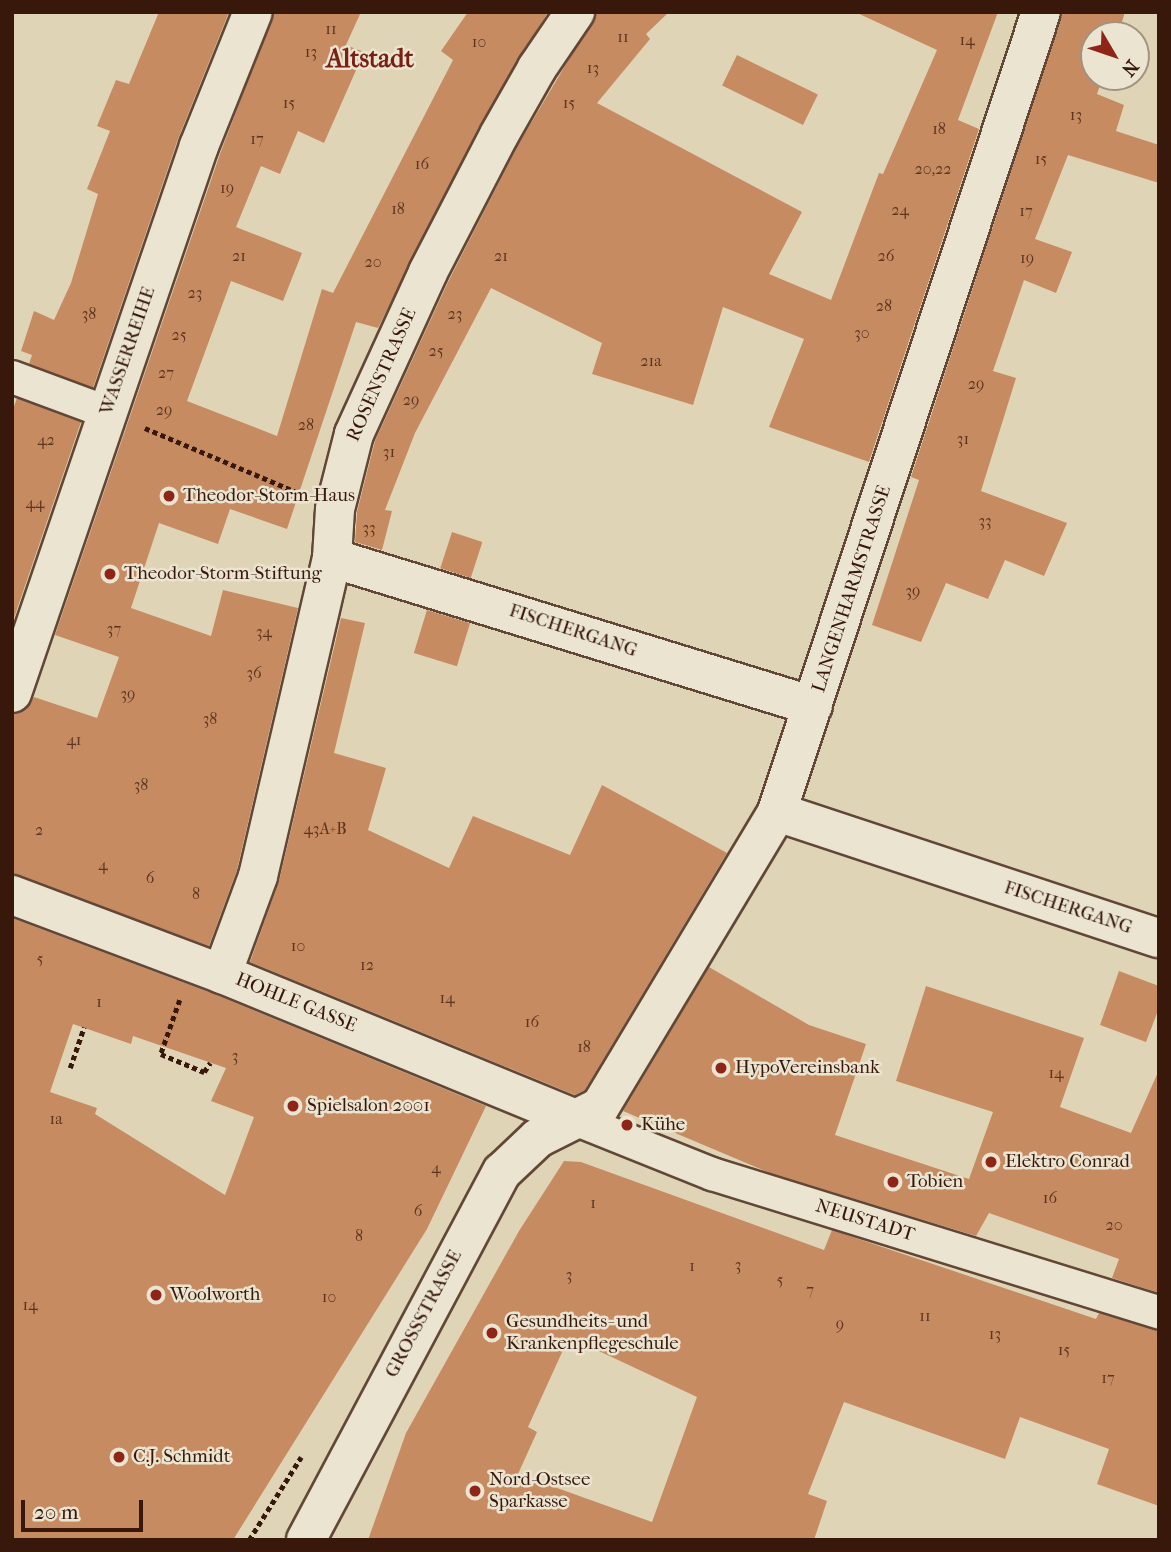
<!DOCTYPE html>
<html>
<head>
<meta charset="utf-8">
<style>
	body { margin:0 }
	#map { position:relative; width:1171px; height:1552px; overflow:hidden; background:#dfd5b6; font-family:"IM FELL French Canon",serif }
	div>[style] { position:absolute }
	[style*='--x'] { left:calc(var(--x)*1px); top:calc(var(--y)*1px); width:calc(var(--w)*1px); rotate:calc(var(--a)*1deg) }
	.building>* { inset:0; background:#c78b62; transform-origin:0 0 }
	.path>* { height:4.5px; margin-top:-2.25px; transform-origin:0; background:repeating-linear-gradient(90deg,#38180b 0 5px,transparent 0 8.5px) }
	.roads { filter:drop-shadow(2px 0 #624736) drop-shadow(-2px 0 #624736) drop-shadow(0 2px #624736) drop-shadow(0 -2px #624736) }
	.pedestrian>* { height:32px; margin:-16px; padding:0 16px; transform-origin:16px; border-radius:16px; background:#eae4d0 }
	.minor>* { height:38px; margin:-19px; padding:0 19px; transform-origin:19px; border-radius:19px; background:#eae4d0 }
	.dots>* { width:19px; height:19px; translate:-50% -50%; box-sizing:border-box; border:4px solid #eae4d0; border-radius:50% }
	span { translate:-50% -50%; white-space:nowrap; text-align:center; line-height:1.15; -webkit-text-stroke:5px #eae4d0; paint-order:stroke }
	.number-label { font-size:16px; color:#5c3521 }
	.number-label span { -webkit-text-stroke-width:0 }
	.street-label { font-size:19px; color:#38180b }
	.poi-label { font-size:19px; color:#38180b }
	.left { translate:0 -50%; text-align:left }
	.district-label { font-size:26px; color:#7a1f14; font-weight:700 }
	.frame { position:absolute; inset:0; border:14px solid #38180b; pointer-events:none }
	.north { position:absolute; left:1080px; top:21px; width:70px; height:70px; box-sizing:border-box; background:#eae4d0; border:2px solid #a39281; border-radius:50%; rotate:129deg; font-size:19px; font-weight:700; line-height:28px; text-align:center; color:#38180b }
	.north::after { content:''; display:block; margin:auto; width:24px; height:32px; background:#8f2418; clip-path:polygon(50% 0,100% 100%,50% 72%,0 100%) }
	.scale { position:absolute; left:21px; top:1500px; width:122px; height:32px; box-sizing:border-box; border:4px solid #38180b; border-top:0; padding-left:9px; font-size:21px; line-height:24px; white-space:nowrap; color:#38180b; -webkit-text-stroke:5px #eae4d0; paint-order:stroke }
</style>
</head>
<body>
<div id="map">
	<div class="building">
		<div style="clip-path:polygon(159px 12px,229px 12px,178px 139px,93px 388px,29px 364px,32px 355px,21px 351px,34px 311px,54px 320px,71px 283px,98px 194px,87px 189px,110px 131px,97px 126px,116px 80px,129px 84px)"></div>
		<div style="clip-path:polygon(274px 12px,361px 12px,346px 45px,364px 52px,324px 143px,298px 131px,280px 174px,261px 166px,236px 227px,302px 253px,283px 301px,231px 281px,187px 401px,277px 436px,322px 289px,333px 293px,453px 60px,441px 51px,468px 12px,548px 12px,480px 125px,378px 328px,356px 322px,287px 529px,230px 509px,218px 544px,159px 523px,131px 608px,211px 636px,223px 590px,298px 608px,237px 870px,209px 946px,12px 874px,12px 714px,26px 710px,34px 697px,97px 718px,119px 657px,55px 635px,220px 154px)"></div>
		<div style="clip-path:polygon(597px 12px,669px 12px,646px 34px,650px 39px,597px 103px,802px 212px,769px 274px,831px 300px,879px 173px,883px 174px,937px 50px,855px 12px,998px 12px,958px 120px,979px 129px,869px 462px,769px 427px,804px 339px,723px 307px,693px 405px,592px 374px,602px 343px,491px 288px,415px 433px,385px 510px,392px 511px,382px 550px,355px 542px,357px 512px,375px 441px,448px 282px,518px 145px)"></div>
		<div style="clip-path:polygon(1063px 12px,1125px 12px,1118px 35px,1094px 35px,1094px 77px,1103px 77px,1097px 94px,1124px 105px,1116px 131px,1159px 145px,1159px 183px,1068px 155px,1035px 239px,1072px 252px,1056px 293px,1024px 280px,993px 371px,1016px 378px,981px 491px,1067px 523px,1044px 576px,1005px 560px,988px 599px,946px 583px,921px 642px,872px 625px,919px 480px,911px 477px)"></div>
		<div style="left:737px;top:55px;width:90px;height:34px;rotate:26deg"></div>
		<div style="clip-path:polygon(17px 398px,81px 422px,13px 621px,12px 412px)"></div>
		<div style="left:452px;top:532px;width:32px;height:38px;rotate:18deg"></div>
		<div style="left:427px;top:610px;width:45px;height:45px;rotate:17deg"></div>
		<div style="clip-path:polygon(341px 618px,365px 623px,334px 753px,386px 768px,368px 830px,449px 868px,473px 816px,570px 855px,602px 785px,727px 853px,585px 1090px,575px 1095px,250px 962px,279px 881px)"></div>
		<div style="clip-path:polygon(evenodd,12px 918px,214px 994px,486px 1106px,427px 1229px,233px 1540px,12px 1540px,12px 918px,73px 1024px,131px 1044px,133px 1036px,226px 1068px,211px 1101px,254px 1117px,225px 1195px,95px 1114px,97px 1108px,50px 1092px,73px 1024px)"></div>
		<div style="clip-path:polygon(709px 967px,809px 1025px,866px 1044px,835px 1135px,969px 1179px,993px 1112px,896px 1081px,926px 986px,1084px 1038px,1060px 1107px,1131px 1133px,1159px 1070px,1159px 1293px,1112px 1278px,1119px 1259px,989px 1213px,976px 1236px,770px 1173px,623px 1111px)"></div>
		<div style="clip-path:polygon(1119px 971px,1159px 986px,1159px 1008px,1146px 1042px,1100px 1025px)"></div>
		<div style="clip-path:polygon(evenodd,564px 1161px,581px 1162px,824px 1250px,832px 1230px,1096px 1319px,1099px 1313px,1159px 1330px,1159px 1506px,1097px 1484px,1109px 1449px,1020px 1417px,1005px 1459px,844px 1402px,808px 1494px,827px 1501px,814px 1540px,368px 1540px,406px 1433px,519px 1231px,564px 1161px,569px 1337px,697px 1397px,652px 1522px,518px 1474px,537px 1432px,528px 1427px,569px 1337px)"></div>
	</div>
	<div class="path">
		<div style="--x:145;--y:428;--w:167;--a:22.9"></div>
		<div style="--x:180;--y:1000;--w:57;--a:109.4"></div>
		<div style="--x:161;--y:1054;--w:47;--a:22.7"></div>
		<div style="--x:204;--y:1072;--w:11;--a:-56"></div>
		<div style="--x:70;--y:1068;--w:43;--a:-71.1"></div>
		<div style="--x:249;--y:1540;--w:98;--a:-57.9"></div>
	</div>
	<div class="roads">
		<div class="pedestrian">
			<div style="--x:12;--y:377;--w:100;--a:20.4"></div>
			<div style="--x:575;--y:1119;--w:148;--a:21.9"></div>
			<div style="--x:712;--y:1174;--w:468;--a:17.2"></div>
		</div>
		<div class="minor">
			<div style="--x:332;--y:558;--w:503;--a:17.1"></div>
			<div style="--x:12;--y:693;--w:578;--a:-71.13"></div>
			<div style="--x:199;--y:146;--w:144;--a:-68.1"></div>
			<div style="--x:777;--y:812;--w:402;--a:18.3"></div>
			<div style="--x:12;--y:895;--w:224;--a:20.6"></div>
			<div style="--x:222;--y:974;--w:382;--a:22.3"></div>
			<div style="--x:222;--y:974;--w:104;--a:-69.8"></div>
			<div style="--x:258;--y:876;--w:326;--a:-76.9"></div>
			<div style="--x:332;--y:558;--w:49;--a:-86.5"></div>
			<div style="--x:335;--y:509;--w:77;--a:-75.8"></div>
			<div style="--x:354;--y:434;--w:178;--a:-65.4"></div>
			<div style="--x:428;--y:272;--w:154;--a:-62.6"></div>
			<div style="--x:499;--y:135;--w:77;--a:-60.4"></div>
			<div style="--x:537;--y:68;--w:68;--a:-55.8"></div>
			<div style="--x:306;--y:1540;--w:417;--a:-62"></div>
			<div style="--x:502;--y:1172;--w:50;--a:-43.4"></div>
			<div style="--x:538;--y:1138;--w:69;--a:-26.6"></div>
			<div style="--x:600;--y:1107;--w:344;--a:-59"></div>
			<div style="--x:777;--y:812;--w:842;--a:-71.74"></div>
		</div>
	</div>
	<div class="dots">
		<div style="left:169px;top:496px;background:#8f2418"></div>
		<div style="left:110px;top:574px;background:#8f2418"></div>
		<div style="left:721px;top:1068px;background:#8f2418"></div>
		<div style="left:293px;top:1106px;background:#8f2418"></div>
		<div style="left:627px;top:1125px;background:#8f2418"></div>
		<div style="left:991px;top:1162px;background:#8f2418"></div>
		<div style="left:893px;top:1182px;background:#8f2418"></div>
		<div style="left:156px;top:1295px;background:#8f2418"></div>
		<div style="left:492px;top:1333px;background:#8f2418"></div>
		<div style="left:119px;top:1457px;background:#8f2418"></div>
		<div style="left:475px;top:1491px;background:#8f2418"></div>
	</div>
	<div class="number-label">
		<span style="left:331px;top:29px">11</span>
		<span style="left:623px;top:37px">11</span>
		<span style="left:967px;top:40px">14</span>
		<span style="left:479px;top:42px">10</span>
		<span style="left:311px;top:52px">13</span>
		<span style="left:593px;top:68px">13</span>
		<span style="left:289px;top:103px">15</span>
		<span style="left:569px;top:103px">15</span>
		<span style="left:1076px;top:115px">13</span>
		<span style="left:939px;top:129px">18</span>
		<span style="left:257px;top:139px">17</span>
		<span style="left:1041px;top:159px">15</span>
		<span style="left:422px;top:164px">16</span>
		<span style="left:933px;top:169px">20,22</span>
		<span style="left:227px;top:188px">19</span>
		<span style="left:398px;top:209px">18</span>
		<span style="left:900px;top:210px">24</span>
		<span style="left:1026px;top:211px">17</span>
		<span style="left:239px;top:256px">21</span>
		<span style="left:501px;top:256px">21</span>
		<span style="left:886px;top:256px">26</span>
		<span style="left:1027px;top:258px">19</span>
		<span style="left:373px;top:262px">20</span>
		<span style="left:195px;top:293px">23</span>
		<span style="left:884px;top:306px">28</span>
		<span style="left:89px;top:314px">38</span>
		<span style="left:455px;top:314px">23</span>
		<span style="left:862px;top:333px">30</span>
		<span style="left:179px;top:335px">25</span>
		<span style="left:436px;top:351px">25</span>
		<span style="left:651px;top:361px">21a</span>
		<span style="left:166px;top:373px">27</span>
		<span style="left:976px;top:384px">29</span>
		<span style="left:411px;top:400px">29</span>
		<span style="left:164px;top:410px">29</span>
		<span style="left:306px;top:425px">28</span>
		<span style="left:963px;top:439px">31</span>
		<span style="left:46px;top:440px">42</span>
		<span style="left:389px;top:452px">31</span>
		<span style="left:35px;top:503px">44</span>
		<span style="left:985px;top:521px">33</span>
		<span style="left:369px;top:528px">33</span>
		<span style="left:913px;top:591px">39</span>
		<span style="left:114px;top:629px">37</span>
		<span style="left:264px;top:632px">34</span>
		<span style="left:254px;top:673px">36</span>
		<span style="left:128px;top:694px">39</span>
		<span style="left:210px;top:719px">38</span>
		<span style="left:74px;top:740px">41</span>
		<span style="left:141px;top:785px">38</span>
		<span style="left:325px;top:829px">43A+B</span>
		<span style="left:39px;top:830px">2</span>
		<span style="left:103px;top:865px">4</span>
		<span style="left:150px;top:878px">6</span>
		<span style="left:196px;top:894px">8</span>
		<span style="left:298px;top:946px">10</span>
		<span style="left:40px;top:959px">5</span>
		<span style="left:367px;top:965px">12</span>
		<span style="left:447px;top:998px">14</span>
		<span style="left:99px;top:1002px">1</span>
		<span style="left:532px;top:1022px">16</span>
		<span style="left:584px;top:1047px">18</span>
		<span style="left:235px;top:1056px">3</span>
		<span style="left:1056px;top:1073px">14</span>
		<span style="left:56px;top:1119px">1a</span>
		<span style="left:436px;top:1168px">4</span>
		<span style="left:1050px;top:1198px">16</span>
		<span style="left:593px;top:1203px">1</span>
		<span style="left:418px;top:1211px">6</span>
		<span style="left:1114px;top:1225px">20</span>
		<span style="left:359px;top:1236px">8</span>
		<span style="left:738px;top:1265px">3</span>
		<span style="left:692px;top:1266px">1</span>
		<span style="left:569px;top:1275px">3</span>
		<span style="left:780px;top:1280px">5</span>
		<span style="left:810px;top:1290px">7</span>
		<span style="left:329px;top:1297px">10</span>
		<span style="left:30px;top:1305px">14</span>
		<span style="left:925px;top:1316px">11</span>
		<span style="left:840px;top:1324px">9</span>
		<span style="left:995px;top:1334px">13</span>
		<span style="left:1064px;top:1350px">15</span>
		<span style="left:1108px;top:1378px">17</span>
	</div>
	<div class="street-label">
		<span style="left:128px;top:351px;rotate:-71deg">WASSERREIHE</span>
		<span style="left:382px;top:375px;rotate:-66deg">ROSENSTRASSE</span>
		<span style="left:852px;top:589px;rotate:-72deg">LANGENHARMSTRASSE</span>
		<span style="left:573px;top:631px;rotate:18deg">FISCHERGANG</span>
		<span style="left:1068px;top:908px;rotate:18deg">FISCHERGANG</span>
		<span style="left:296px;top:1003px;rotate:22deg">HOHLE GASSE</span>
		<span style="left:865px;top:1221px;rotate:17deg">NEUSTADT</span>
		<span style="left:424px;top:1314px;rotate:-62deg">GROSSSTRASSE</span>
	</div>
	<div class="poi-label">
		<span class="left" style="left:183px;top:496px">Theodor-Storm-Haus</span>
		<span class="left" style="left:124px;top:574px">Theodor-Storm-Stiftung</span>
		<span class="left" style="left:735px;top:1068px">HypoVereinsbank</span>
		<span class="left" style="left:307px;top:1106px">Spielsalon 2001</span>
		<span class="left" style="left:641px;top:1125px">Kühe</span>
		<span class="left" style="left:1005px;top:1162px">Elektro Conrad</span>
		<span class="left" style="left:907px;top:1182px">Tobien</span>
		<span class="left" style="left:170px;top:1295px">Woolworth</span>
		<span class="left" style="left:506px;top:1333px">Gesundheits- und<br>Krankenpflegeschule</span>
		<span class="left" style="left:133px;top:1457px">C.J. Schmidt</span>
		<span class="left" style="left:489px;top:1491px">Nord-Ostsee<br>Sparkasse</span>
	</div>
	<div class="district-label">
		<span style="left:370px;top:59px">Altstadt</span>
	</div>
	<div class="frame"></div>
	<div class="north">N</div>
	<div class="scale">20 m</div>
</div>
</body>
</html>
